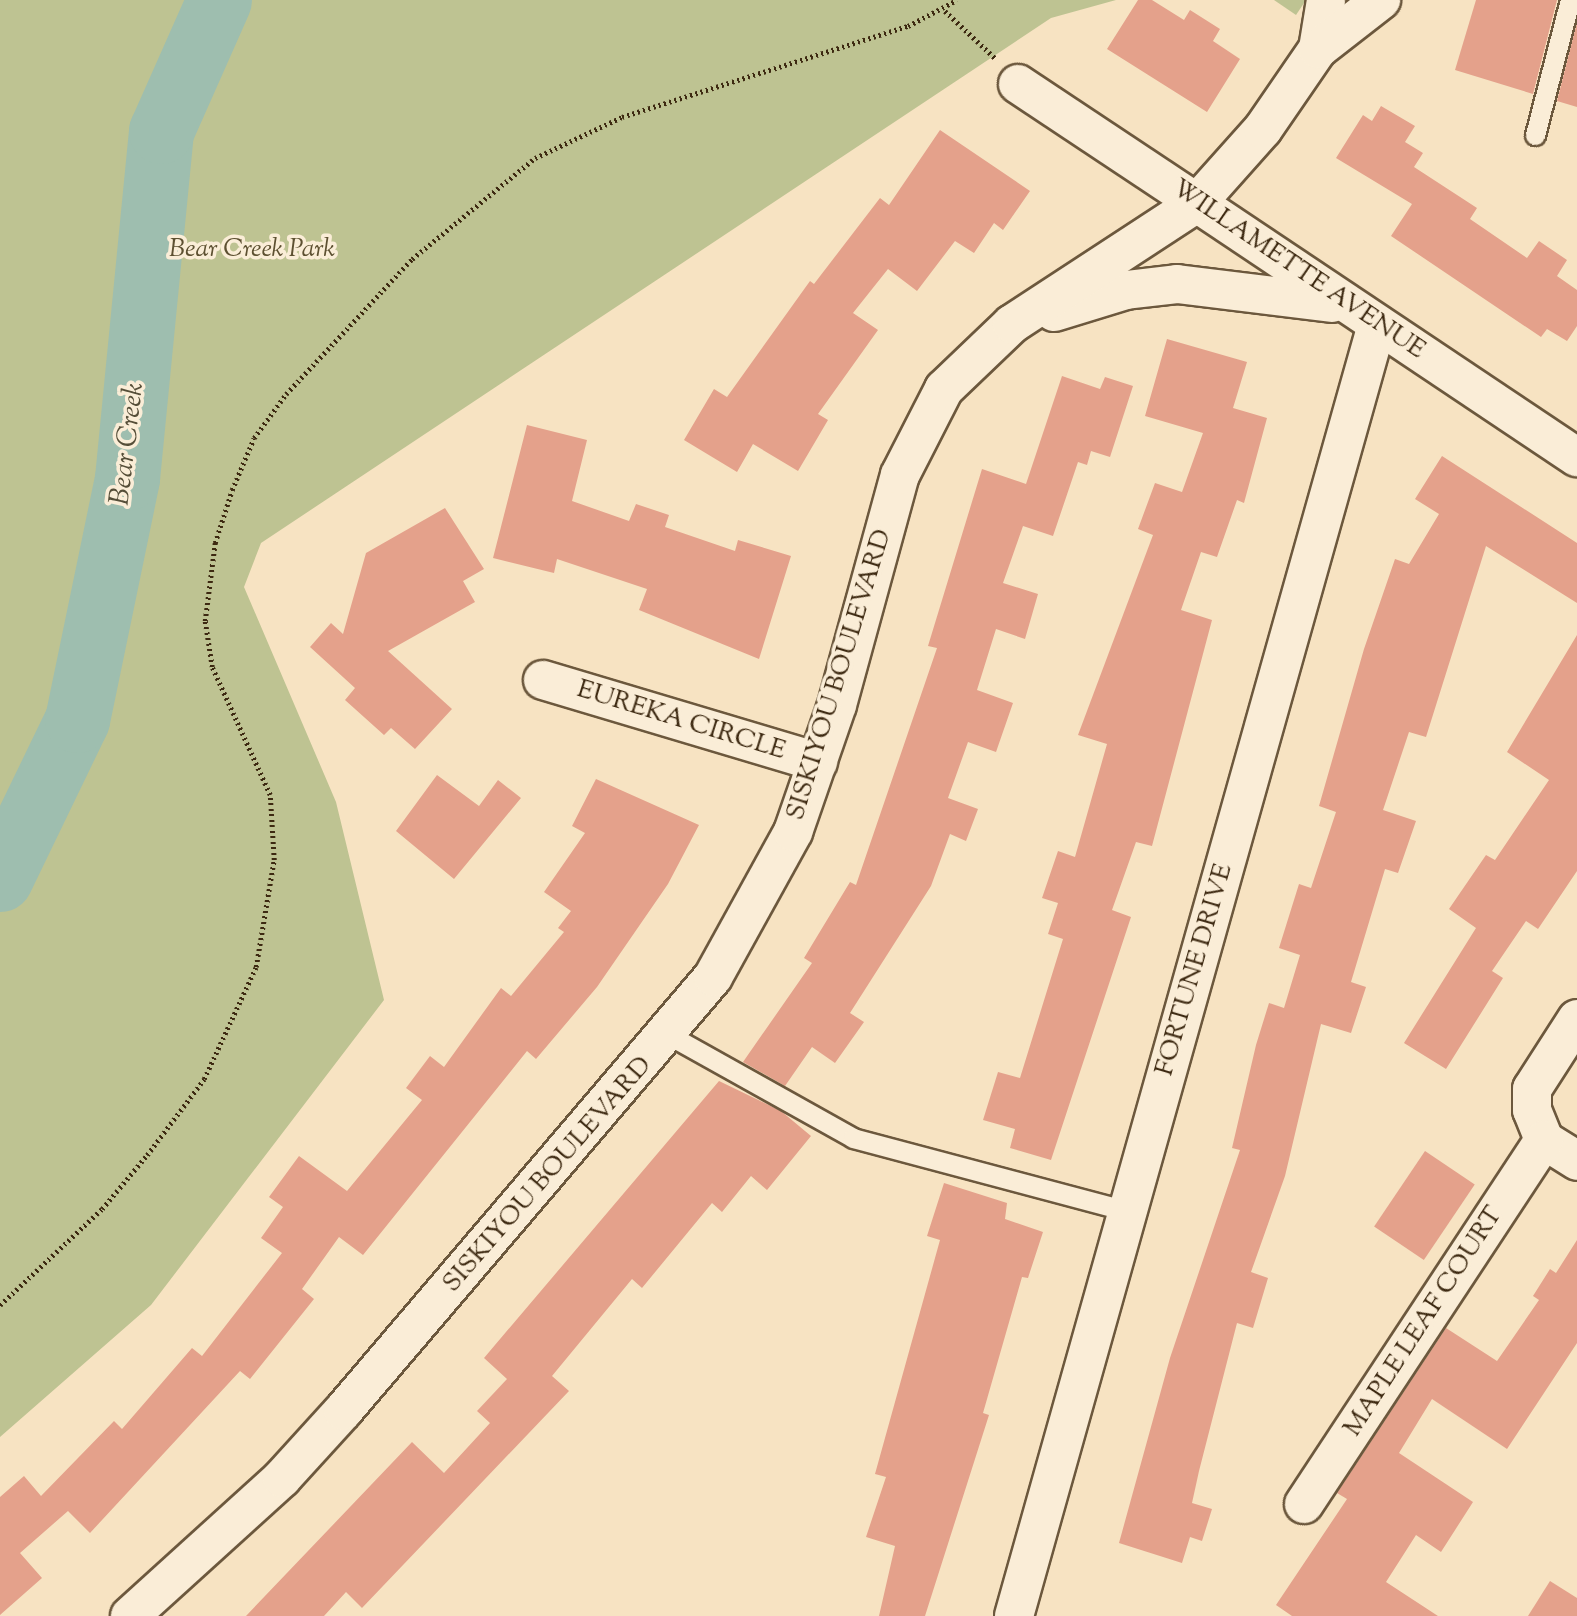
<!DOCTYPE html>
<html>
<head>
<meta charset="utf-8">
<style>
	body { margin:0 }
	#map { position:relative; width:1577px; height:1616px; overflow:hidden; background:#f7e3c2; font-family:"Sorts Mill Goudy",serif }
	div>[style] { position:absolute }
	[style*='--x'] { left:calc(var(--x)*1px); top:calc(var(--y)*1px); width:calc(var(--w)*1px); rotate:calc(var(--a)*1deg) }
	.green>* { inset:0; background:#bec392 }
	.river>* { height:65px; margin:-32.5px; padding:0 32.5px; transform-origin:32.5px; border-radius:32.5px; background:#9ebeaf }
	.building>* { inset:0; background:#e4a18b; transform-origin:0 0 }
	.path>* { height:4.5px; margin-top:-2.25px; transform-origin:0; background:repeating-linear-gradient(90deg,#3d2911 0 2px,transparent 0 5.5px) }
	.roads { filter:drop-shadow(2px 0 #6c583d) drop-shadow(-2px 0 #6c583d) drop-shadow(0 2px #6c583d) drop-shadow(0 -2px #6c583d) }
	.lane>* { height:19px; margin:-9.5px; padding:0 9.5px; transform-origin:9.5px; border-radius:9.5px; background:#faedd7 }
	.street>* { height:38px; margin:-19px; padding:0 19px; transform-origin:19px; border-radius:19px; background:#faedd7 }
	.secondary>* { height:38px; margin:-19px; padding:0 19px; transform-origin:19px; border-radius:19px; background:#faedd7 }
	span { translate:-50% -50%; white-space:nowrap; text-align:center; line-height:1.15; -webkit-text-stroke:7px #faedd7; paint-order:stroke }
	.park-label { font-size:26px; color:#5d5031; font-style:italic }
	.street-label { font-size:26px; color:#3d2911 }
	.water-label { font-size:28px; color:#554e38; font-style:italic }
</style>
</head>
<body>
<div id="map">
	<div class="green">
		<div style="clip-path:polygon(0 0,1116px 0,1051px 18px,261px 543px,244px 587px,336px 802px,384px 1000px,151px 1305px,0 1437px)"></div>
		<div style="clip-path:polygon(1274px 0,1306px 0,1296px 15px)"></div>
	</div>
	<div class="river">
		<div style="--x:0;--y:879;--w:177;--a:-64.2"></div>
		<div style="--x:77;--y:720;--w:247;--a:-78.3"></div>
		<div style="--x:127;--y:478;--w:349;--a:-84.4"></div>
		<div style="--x:161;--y:131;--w:143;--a:-66.1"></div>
	</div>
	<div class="building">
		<div style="clip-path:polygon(1138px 0,1152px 0,1184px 20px,1190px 10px,1220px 29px,1213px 41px,1240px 59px,1207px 112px,1107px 49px)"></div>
		<div style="clip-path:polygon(1476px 0,1557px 0,1533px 94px,1455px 70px)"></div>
		<div style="clip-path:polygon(1577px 22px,1577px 107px,1557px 101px)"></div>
		<div style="clip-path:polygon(1381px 106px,1415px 126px,1405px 142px,1423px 153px,1414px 167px,1477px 208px,1470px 219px,1527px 258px,1539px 241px,1567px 260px,1557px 276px,1577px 290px,1577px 326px,1567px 341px,1547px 329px,1541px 337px,1391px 236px,1412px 204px,1336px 158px,1363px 115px,1372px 121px)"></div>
		<div style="clip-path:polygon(940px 130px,1030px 191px,1003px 230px,994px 223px,974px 253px,955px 241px,917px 291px,888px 269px,853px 313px,878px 330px,818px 414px,828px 420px,798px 471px,753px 444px,737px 472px,684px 440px,714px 389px,727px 397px,810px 281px,814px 284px,880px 198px,889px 205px)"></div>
		<div style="clip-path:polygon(1167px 339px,1247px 362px,1233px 408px,1267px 418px,1244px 503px,1237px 500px,1217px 557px,1201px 552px,1181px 610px,1212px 620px,1152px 846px,1136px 842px,1112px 910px,1131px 917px,1051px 1160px,1010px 1148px,1015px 1129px,983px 1120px,998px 1072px,1020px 1078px,1063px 939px,1048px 934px,1058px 903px,1042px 898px,1058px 851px,1075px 857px,1107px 744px,1078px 735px,1153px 535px,1138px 529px,1155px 483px,1182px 492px,1203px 433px,1145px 416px)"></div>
		<div style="clip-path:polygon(1062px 376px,1100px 389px,1105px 377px,1133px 386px,1110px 457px,1091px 451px,1087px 465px,1078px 462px,1053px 536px,1023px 526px,1003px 583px,1038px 594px,1025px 639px,996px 629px,977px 690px,1013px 703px,996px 752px,968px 742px,948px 798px,978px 809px,966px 841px,950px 834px,931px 886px,850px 1013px,864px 1022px,835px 1063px,812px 1047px,785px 1086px,743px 1062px,812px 963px,804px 958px,850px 882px,856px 885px,937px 648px,928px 646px,982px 469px,1026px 484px)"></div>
		<div style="clip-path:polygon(527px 425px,587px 440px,572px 501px,629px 521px,636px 504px,669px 515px,665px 527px,735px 551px,738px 540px,791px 556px,759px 659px,639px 610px,647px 589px,557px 559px,554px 573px,493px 558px)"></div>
		<div style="clip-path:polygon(1442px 456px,1577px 543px,1577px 603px,1486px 546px,1426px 737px,1409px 732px,1383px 810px,1416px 821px,1398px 873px,1385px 869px,1351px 982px,1366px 987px,1351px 1033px,1321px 1024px,1285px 1176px,1251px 1272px,1268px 1278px,1253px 1328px,1237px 1323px,1199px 1471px,1192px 1503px,1212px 1509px,1202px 1541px,1190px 1537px,1182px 1563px,1119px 1543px,1170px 1358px,1240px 1150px,1232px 1148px,1256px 1045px,1269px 1003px,1284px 1008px,1300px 955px,1279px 948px,1299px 884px,1311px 888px,1336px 812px,1319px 806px,1364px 649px,1395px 559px,1409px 564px,1439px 514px,1415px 499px)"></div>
		<div style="clip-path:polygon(445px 508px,484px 569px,463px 581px,475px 602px,388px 651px,452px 709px,415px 749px,391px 728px,384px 735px,345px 700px,355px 688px,310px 647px,331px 623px,343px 634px,366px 553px)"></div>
		<div style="clip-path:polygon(1577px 635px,1577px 871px,1538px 929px,1526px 921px,1492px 971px,1503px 978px,1446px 1069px,1404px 1043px,1476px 928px,1449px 909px,1486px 855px,1495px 860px,1549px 780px,1507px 752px)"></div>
		<div style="clip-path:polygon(437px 775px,479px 806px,498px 780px,521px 798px,454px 879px,396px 831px)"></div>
		<div style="clip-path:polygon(596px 779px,699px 825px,668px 884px,597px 987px,536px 1059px,527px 1051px,363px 1255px,339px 1237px,302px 1289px,314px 1299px,250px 1379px,240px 1371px,90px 1533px,68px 1511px,20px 1553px,42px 1578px,0 1615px,0 1497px,24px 1476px,41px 1496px,114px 1421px,122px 1429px,192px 1348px,202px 1356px,282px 1253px,261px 1238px,283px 1207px,269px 1197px,299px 1156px,347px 1191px,422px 1100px,406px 1088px,430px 1056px,444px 1067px,501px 988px,511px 996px,564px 932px,558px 928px,571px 911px,544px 892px,585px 833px,572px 826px)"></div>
		<div style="clip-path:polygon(719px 1081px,781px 1111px,811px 1136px,767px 1190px,751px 1176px,722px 1212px,712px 1203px,642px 1288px,632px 1279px,552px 1376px,569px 1391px,362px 1608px,346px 1592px,324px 1616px,246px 1616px,412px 1442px,444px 1473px,490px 1423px,477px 1411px,507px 1379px,484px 1358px)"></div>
		<div style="left:1425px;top:1151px;width:60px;height:91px;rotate:34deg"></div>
		<div style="clip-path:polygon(944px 1183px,1007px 1203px,1005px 1219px,1043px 1232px,1028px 1278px,1022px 1277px,983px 1413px,989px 1415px,925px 1616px,879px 1616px,895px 1546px,866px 1537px,886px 1477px,875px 1474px,940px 1240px,927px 1236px)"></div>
		<div style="clip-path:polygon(1577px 1240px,1577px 1343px,1507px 1449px,1432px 1399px,1399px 1453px,1473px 1502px,1441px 1552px,1416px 1535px,1386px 1582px,1438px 1616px,1292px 1616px,1276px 1605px,1347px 1499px,1337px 1493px,1446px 1328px,1497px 1361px,1539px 1300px,1533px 1296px,1550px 1269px,1556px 1273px)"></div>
		<div style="clip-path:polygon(1550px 1581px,1577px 1598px,1577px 1616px,1528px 1616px)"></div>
	</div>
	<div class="path">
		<div style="--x:945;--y:11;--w:69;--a:43.2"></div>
		<div style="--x:0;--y:1305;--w:140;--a:-43.3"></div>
		<div style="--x:102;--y:1209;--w:70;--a:-50.2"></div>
		<div style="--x:147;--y:1155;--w:95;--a:-53.1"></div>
		<div style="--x:204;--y:1079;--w:123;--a:-65.1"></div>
		<div style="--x:256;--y:967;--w:109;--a:-80.5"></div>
		<div style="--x:274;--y:860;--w:65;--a:-93.5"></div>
		<div style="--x:270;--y:795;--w:141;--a:-114.4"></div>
		<div style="--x:212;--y:667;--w:47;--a:-98.7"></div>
		<div style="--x:205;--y:621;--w:79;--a:-82.7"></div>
		<div style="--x:215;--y:543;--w:56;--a:-72.2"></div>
		<div style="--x:232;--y:490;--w:56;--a:-67.1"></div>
		<div style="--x:254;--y:438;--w:54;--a:-54"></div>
		<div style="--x:286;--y:394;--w:185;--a:-47"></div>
		<div style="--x:412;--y:259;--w:159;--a:-39.4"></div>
		<div style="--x:535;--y:158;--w:96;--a:-25.2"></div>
		<div style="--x:622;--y:117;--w:300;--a:-17.7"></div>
		<div style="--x:908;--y:26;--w:55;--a:-28"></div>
	</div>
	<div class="roads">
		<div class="lane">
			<div style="--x:1535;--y:135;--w:139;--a:-75.5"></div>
			<div style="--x:669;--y:1035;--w:211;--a:29.2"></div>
			<div style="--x:853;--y:1138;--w:284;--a:14.9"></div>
		</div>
		<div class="street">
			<div style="--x:1018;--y:84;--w:215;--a:33.6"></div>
			<div style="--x:543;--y:680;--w:287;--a:16.6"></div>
			<div style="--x:1577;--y:1019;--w:83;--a:122.7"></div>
			<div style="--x:1532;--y:1089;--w:21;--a:90"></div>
			<div style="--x:1532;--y:1110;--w:32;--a:68"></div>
			<div style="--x:1544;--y:1140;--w:39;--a:32"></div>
			<div style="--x:1304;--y:1504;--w:436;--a:-56.6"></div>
			<div style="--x:1014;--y:1616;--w:1341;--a:-74.3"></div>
		</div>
		<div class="secondary">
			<div style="--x:1318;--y:49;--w:50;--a:-80.7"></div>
			<div style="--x:1197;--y:203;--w:457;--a:33.8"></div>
			<div style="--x:1054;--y:312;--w:75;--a:-17"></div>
			<div style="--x:1126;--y:290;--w:51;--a:-6.7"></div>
			<div style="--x:1177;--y:284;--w:156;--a:7"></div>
			<div style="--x:130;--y:1616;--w:205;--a:-42.2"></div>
			<div style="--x:282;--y:1478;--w:91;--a:-47.7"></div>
			<div style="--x:343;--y:1411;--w:570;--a:-49.55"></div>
			<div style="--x:713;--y:977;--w:166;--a:-61.1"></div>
			<div style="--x:793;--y:832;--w:134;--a:-70.9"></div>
			<div style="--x:837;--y:705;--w:238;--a:-74.7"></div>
			<div style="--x:900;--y:475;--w:97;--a:-62.9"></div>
			<div style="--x:944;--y:389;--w:94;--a:-43.7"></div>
			<div style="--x:1012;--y:324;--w:221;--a:-33.2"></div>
			<div style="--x:1197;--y:203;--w:99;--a:-48.3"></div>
			<div style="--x:1263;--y:129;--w:97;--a:-55.5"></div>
			<div style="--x:1318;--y:49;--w:80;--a:-37.9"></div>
		</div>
	</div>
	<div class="park-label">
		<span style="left:252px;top:250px">Bear Creek Park</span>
	</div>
	<div class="street-label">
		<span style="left:1298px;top:270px;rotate:34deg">WILLAMETTE AVENUE</span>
		<span style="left:840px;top:675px;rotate:-73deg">SISKIYOU BOULEVARD</span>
		<span style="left:681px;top:721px;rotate:17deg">EUREKA CIRCLE</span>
		<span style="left:1195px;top:970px;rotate:-74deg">FORTUNE DRIVE</span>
		<span style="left:548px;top:1175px;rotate:-49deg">SISKIYOU BOULEVARD</span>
		<span style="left:1424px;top:1322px;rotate:-57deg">MAPLE LEAF COURT</span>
	</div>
	<div class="water-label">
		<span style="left:128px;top:444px;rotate:-83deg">Bear Creek</span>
	</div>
</div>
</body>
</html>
